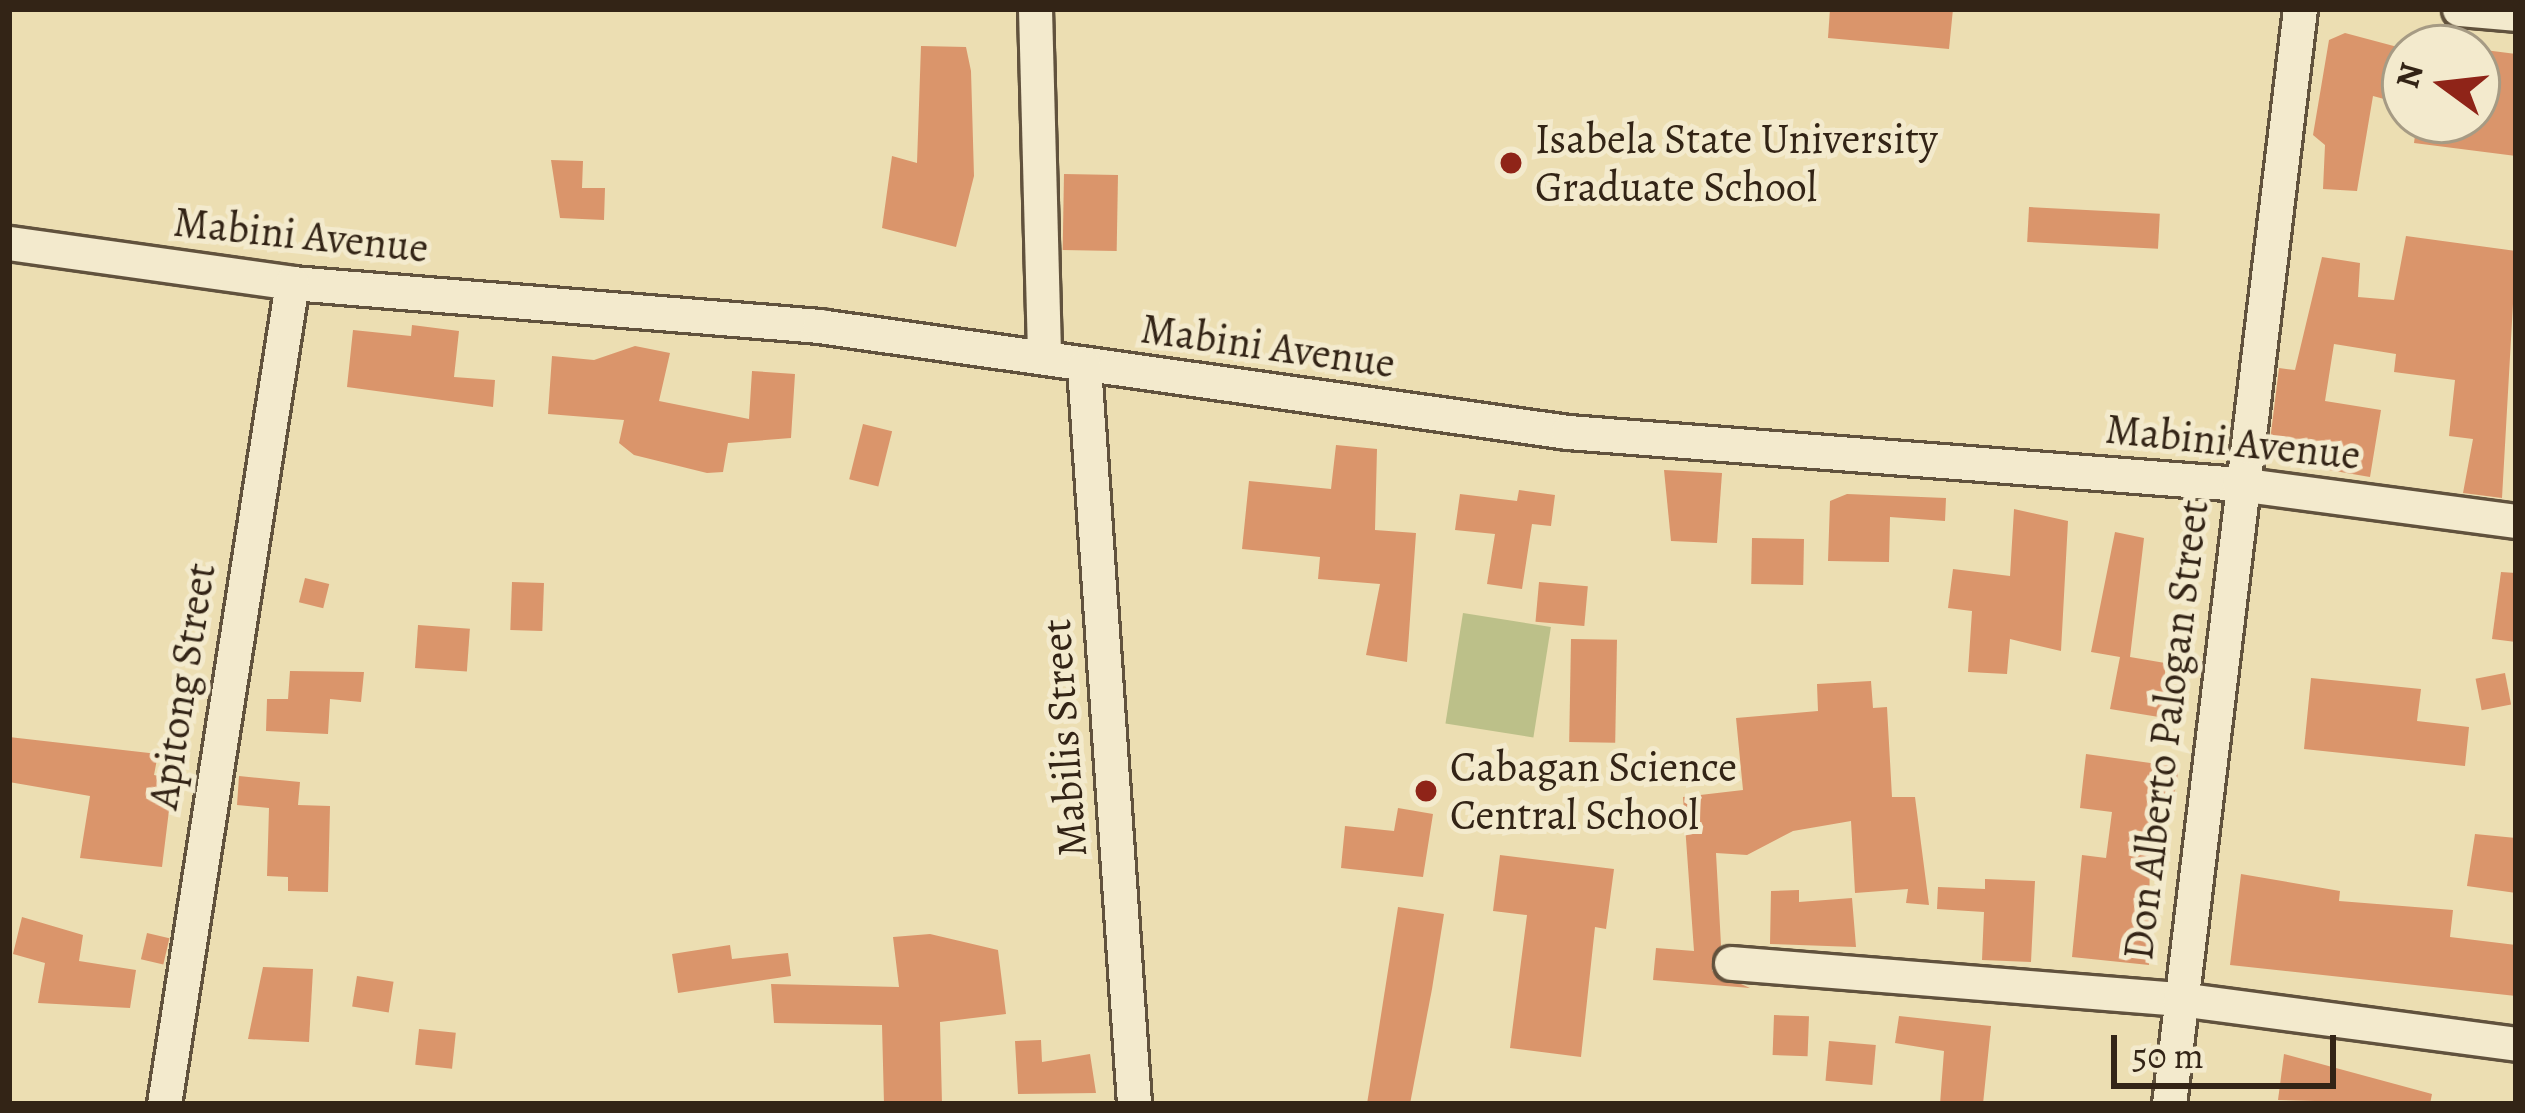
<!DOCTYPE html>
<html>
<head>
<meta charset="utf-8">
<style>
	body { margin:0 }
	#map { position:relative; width:2525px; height:1113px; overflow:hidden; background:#ecdeb2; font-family:Alegreya,serif }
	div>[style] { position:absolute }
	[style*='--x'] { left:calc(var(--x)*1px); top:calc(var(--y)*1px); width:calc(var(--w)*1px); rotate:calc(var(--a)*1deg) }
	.green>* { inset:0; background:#bcc089; transform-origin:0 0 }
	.building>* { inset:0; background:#da956b; transform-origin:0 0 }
	.roads { filter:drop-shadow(3px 0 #61523d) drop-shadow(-3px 0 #61523d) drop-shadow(0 3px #61523d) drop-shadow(0 -3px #61523d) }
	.minor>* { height:33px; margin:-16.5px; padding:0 16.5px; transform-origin:16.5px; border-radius:16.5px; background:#f3eacd }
	.dots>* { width:33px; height:33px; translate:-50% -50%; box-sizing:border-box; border:6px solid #f3eacd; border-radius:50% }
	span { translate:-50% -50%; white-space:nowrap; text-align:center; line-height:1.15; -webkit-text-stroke:10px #f3eacd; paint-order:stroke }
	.poi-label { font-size:42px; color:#332416 }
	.left { translate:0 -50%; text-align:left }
	.street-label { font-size:42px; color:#332416 }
	.frame { position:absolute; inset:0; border:12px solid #332416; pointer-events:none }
	.north { position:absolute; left:2381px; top:24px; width:120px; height:120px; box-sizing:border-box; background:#f3eacd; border:3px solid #a69b84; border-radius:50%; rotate:285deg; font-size:33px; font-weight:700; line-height:48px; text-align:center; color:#332416 }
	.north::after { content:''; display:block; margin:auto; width:42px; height:54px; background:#8f2418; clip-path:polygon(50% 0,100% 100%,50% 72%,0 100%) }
	.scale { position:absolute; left:2111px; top:1035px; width:225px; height:54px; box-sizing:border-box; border:6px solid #332416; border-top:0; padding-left:15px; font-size:36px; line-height:42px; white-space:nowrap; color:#332416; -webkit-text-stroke:9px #f3eacd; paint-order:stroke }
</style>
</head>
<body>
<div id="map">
	<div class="green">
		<div style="left:1463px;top:613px;width:89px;height:112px;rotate:9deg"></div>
	</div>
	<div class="building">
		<div style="clip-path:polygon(1830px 9px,1953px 9px,1949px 49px,1828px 38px)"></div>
		<div style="clip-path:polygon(2345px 33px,2405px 49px,2399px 103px,2373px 96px,2357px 191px,2323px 189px,2325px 145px,2313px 135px,2329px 40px)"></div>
		<div style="clip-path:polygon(921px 46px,966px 47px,971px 71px,974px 176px,956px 247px,882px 228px,892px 156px,917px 163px)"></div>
		<div style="clip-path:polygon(2477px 49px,2516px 54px,2516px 156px,2414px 143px,2417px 120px,2477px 120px)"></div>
		<div style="clip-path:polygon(551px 160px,583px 161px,582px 188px,605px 188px,604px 220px,560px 218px)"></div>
		<div style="left:1064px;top:174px;width:54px;height:76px;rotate:1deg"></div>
		<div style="left:2029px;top:207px;width:131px;height:35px;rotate:3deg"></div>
		<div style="clip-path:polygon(2406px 236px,2516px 251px,2502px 498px,2463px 493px,2473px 439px,2449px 436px,2455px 380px,2394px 372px,2396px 354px,2334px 344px,2325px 401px,2381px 410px,2370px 477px,2323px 469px,2324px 457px,2270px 441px,2279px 368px,2295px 370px,2322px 257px,2360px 263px,2358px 297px,2394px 300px)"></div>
		<div style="clip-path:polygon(412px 325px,459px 331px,454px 377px,495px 380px,493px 407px,347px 387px,353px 330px,411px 336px)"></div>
		<div style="clip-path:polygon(635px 346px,670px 353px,659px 401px,749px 419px,752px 371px,795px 374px,791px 438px,728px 443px,723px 472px,707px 473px,634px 455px,619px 443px,624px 420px,548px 414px,552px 356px,594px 360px)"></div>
		<div style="left:863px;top:424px;width:30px;height:57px;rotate:14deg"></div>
		<div style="clip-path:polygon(1336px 445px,1377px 449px,1375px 530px,1416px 533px,1407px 662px,1366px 655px,1380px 584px,1318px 579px,1320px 557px,1242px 549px,1249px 481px,1331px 489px)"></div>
		<div style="clip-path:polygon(1664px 470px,1722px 473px,1717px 543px,1671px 541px)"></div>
		<div style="clip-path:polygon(1519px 490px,1555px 495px,1551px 526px,1532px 524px,1522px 589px,1487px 584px,1495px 534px,1455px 530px,1460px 494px,1517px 501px)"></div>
		<div style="clip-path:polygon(1847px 494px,1946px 498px,1945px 521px,1890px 517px,1889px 562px,1828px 561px,1830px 501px)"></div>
		<div style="clip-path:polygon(2014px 509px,2068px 521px,2061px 651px,2010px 639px,2007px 674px,1968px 672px,1972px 611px,1948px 608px,1953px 569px,2010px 576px)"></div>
		<div style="clip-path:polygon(2115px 532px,2144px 538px,2130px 657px,2165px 663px,2165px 718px,2110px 709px,2120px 657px,2091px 652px)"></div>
		<div style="left:1752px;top:538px;width:52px;height:46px;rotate:1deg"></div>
		<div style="clip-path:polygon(2501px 572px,2516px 573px,2516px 642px,2492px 639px)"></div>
		<div style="left:305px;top:578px;width:25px;height:25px;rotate:14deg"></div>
		<div style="left:512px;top:582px;width:32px;height:48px;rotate:2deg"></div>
		<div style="left:1539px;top:582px;width:49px;height:40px;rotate:5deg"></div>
		<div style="left:418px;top:625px;width:52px;height:43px;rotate:4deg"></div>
		<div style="left:1571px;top:639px;width:46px;height:103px;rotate:1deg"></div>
		<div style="clip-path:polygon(290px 671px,364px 672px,361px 702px,330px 699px,328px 734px,266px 731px,267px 699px,288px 699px)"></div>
		<div style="left:2505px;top:673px;width:32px;height:30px;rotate:79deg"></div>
		<div style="clip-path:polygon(2311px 678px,2421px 689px,2417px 721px,2469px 727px,2465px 766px,2304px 749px)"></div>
		<div style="clip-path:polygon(1871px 681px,1873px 708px,1887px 707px,1892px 797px,1915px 797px,1929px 905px,1906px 903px,1908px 889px,1855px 893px,1851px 821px,1793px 831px,1747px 855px,1716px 853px,1721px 945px,1712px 971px,1750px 988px,1653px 980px,1656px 948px,1694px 951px,1683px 797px,1743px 790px,1736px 718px,1818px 711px,1817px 684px)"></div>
		<div style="clip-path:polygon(9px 737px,158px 754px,154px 775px,173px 778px,162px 867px,80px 858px,90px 796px,9px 782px)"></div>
		<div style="clip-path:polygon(2086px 754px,2179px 767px,2171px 815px,2150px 812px,2149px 965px,2072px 957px,2082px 855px,2106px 858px,2112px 812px,2080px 808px)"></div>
		<div style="clip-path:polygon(239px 776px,300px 782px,298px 805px,330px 806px,328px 892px,288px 891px,288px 877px,267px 876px,269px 808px,237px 805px)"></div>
		<div style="clip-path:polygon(1398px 808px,1433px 814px,1423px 877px,1341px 868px,1345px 826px,1394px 831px)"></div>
		<div style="clip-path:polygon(2475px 834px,2516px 838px,2516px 893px,2467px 886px)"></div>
		<div style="clip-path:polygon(1500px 855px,1614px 869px,1606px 929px,1595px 927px,1581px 1057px,1510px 1048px,1527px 915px,1493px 911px)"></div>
		<div style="clip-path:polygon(2241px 874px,2340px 891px,2339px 901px,2453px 910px,2450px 937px,2516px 945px,2516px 996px,2230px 965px)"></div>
		<div style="clip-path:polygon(1985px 879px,2035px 881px,2031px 962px,1982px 960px,1984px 912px,1937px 909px,1938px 887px,1985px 889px)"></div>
		<div style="clip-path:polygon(1799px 890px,1799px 902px,1852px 898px,1856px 947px,1770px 944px,1771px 891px)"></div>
		<div style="clip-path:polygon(1398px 907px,1444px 914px,1432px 989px,1410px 1104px,1367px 1104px)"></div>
		<div style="clip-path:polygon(22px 917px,83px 935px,79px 961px,136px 970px,130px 1008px,38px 1003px,45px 963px,13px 954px)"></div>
		<div style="left:147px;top:933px;width:23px;height:27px;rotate:13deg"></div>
		<div style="clip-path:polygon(930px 934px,998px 950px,1006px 1014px,940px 1022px,942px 1104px,884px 1104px,882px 1025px,774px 1023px,771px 984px,899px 987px,893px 937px)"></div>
		<div style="clip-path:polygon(730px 945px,732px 959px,788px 953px,791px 976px,678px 993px,672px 954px)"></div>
		<div style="clip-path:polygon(263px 967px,313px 969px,309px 1042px,248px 1039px)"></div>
		<div style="left:357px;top:976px;width:37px;height:31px;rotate:9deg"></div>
		<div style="left:1774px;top:1015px;width:35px;height:40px;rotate:2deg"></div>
		<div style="clip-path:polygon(1899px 1016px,1991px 1026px,1983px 1104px,1940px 1104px,1944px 1051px,1895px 1043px)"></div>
		<div style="left:419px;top:1029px;width:37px;height:36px;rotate:6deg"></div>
		<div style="clip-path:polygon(1041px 1040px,1042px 1062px,1090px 1054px,1096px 1093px,1018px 1094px,1015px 1041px)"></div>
		<div style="left:1829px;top:1041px;width:47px;height:40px;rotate:5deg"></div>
		<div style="clip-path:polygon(2284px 1054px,2432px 1094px,2430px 1104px,2278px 1100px)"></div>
	</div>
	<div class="roads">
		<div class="minor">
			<div style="--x:1035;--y:9;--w:346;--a:88.5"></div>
			<div style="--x:2459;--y:9;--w:57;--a:5"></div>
			<div style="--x:9;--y:243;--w:286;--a:8"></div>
			<div style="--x:292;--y:283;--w:529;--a:4.66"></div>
			<div style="--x:819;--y:326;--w:756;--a:8.06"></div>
			<div style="--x:1568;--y:432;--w:673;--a:4.43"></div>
			<div style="--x:2239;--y:484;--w:279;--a:7.6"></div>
			<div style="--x:1084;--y:366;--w:740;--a:86.12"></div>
			<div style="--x:1731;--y:963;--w:450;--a:4.6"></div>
			<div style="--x:2180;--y:999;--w:339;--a:7.6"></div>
			<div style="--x:164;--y:1104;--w:831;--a:-81.14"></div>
			<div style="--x:2169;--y:1104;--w:1103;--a:-83.18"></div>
		</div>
	</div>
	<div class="dots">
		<div style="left:1511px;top:163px;background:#8f2418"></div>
		<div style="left:1426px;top:791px;background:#8f2418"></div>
	</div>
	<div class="poi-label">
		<span class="left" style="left:1535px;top:163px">Isabela State University<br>Graduate School</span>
		<span class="left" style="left:1450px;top:791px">Cabagan Science<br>Central School</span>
	</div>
	<div class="street-label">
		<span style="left:301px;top:235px;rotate:6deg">Mabini Avenue</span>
		<span style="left:1268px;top:346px;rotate:8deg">Mabini Avenue</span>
		<span style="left:2233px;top:442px;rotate:6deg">Mabini Avenue</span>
		<span style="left:182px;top:686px;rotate:-81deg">Apitong Street</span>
		<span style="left:2166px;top:730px;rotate:-83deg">Don Alberto Palogan Street</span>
		<span style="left:1064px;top:738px;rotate:-94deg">Mabilis Street</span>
	</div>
	<div class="frame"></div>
	<div class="north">N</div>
	<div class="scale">50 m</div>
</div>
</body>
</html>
